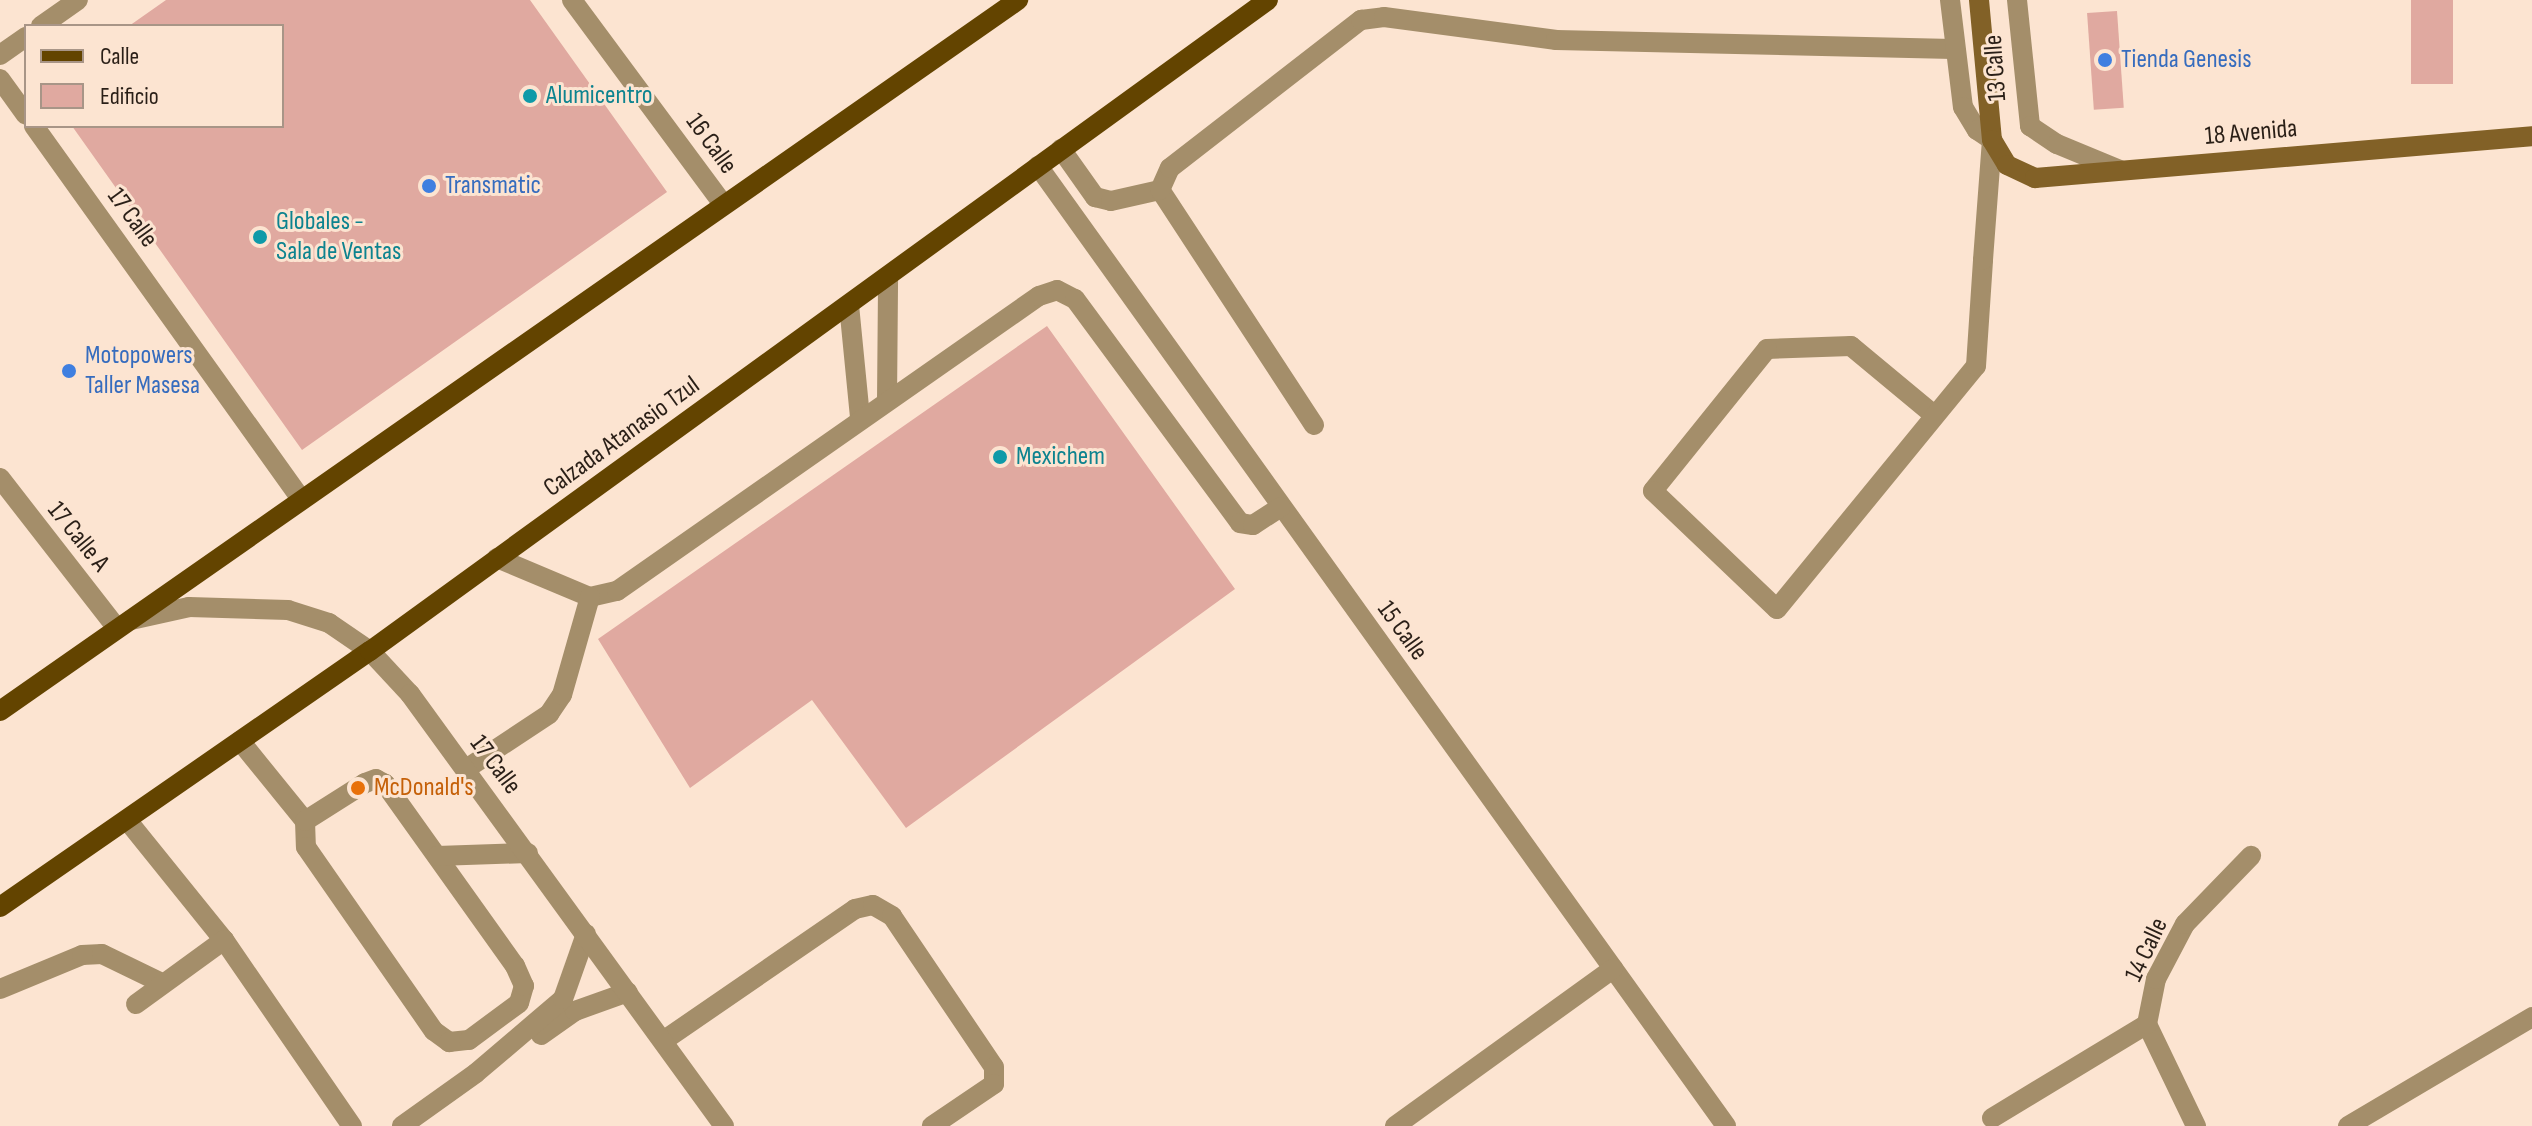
<!DOCTYPE html>
<html>
<head>
<meta charset="utf-8">
<style>
	body { margin:0 }
	#map { position:relative; width:2532px; height:1126px; overflow:hidden; background:#fce4d1; font-family:"Sofia Sans Condensed",sans-serif }
	div>[style] { position:absolute }
	[style*='--x'] { left:calc(var(--x)*1px); top:calc(var(--y)*1px); width:calc(var(--w)*1px); rotate:calc(var(--a)*1deg) }
	.building>* { inset:0; background:#e0a9a0; transform-origin:0 0 }
	.service>* { height:20px; margin:-10px; padding:0 10px; transform-origin:10px; border-radius:10px; background:#a48e6a }
	.minor>* { height:20px; margin:-10px; padding:0 10px; transform-origin:10px; border-radius:10px; background:#a48e6a }
	.tertiary>* { height:20px; margin:-10px; padding:0 10px; transform-origin:10px; border-radius:10px; background:#a48e6a }
	.secondary>* { height:20px; margin:-10px; padding:0 10px; transform-origin:10px; border-radius:10px; background:#826127 }
	.primary>* { height:20px; margin:-10px; padding:0 10px; transform-origin:10px; border-radius:10px; background:#634400 }
	.dots>* { width:22px; height:22px; translate:-50% -50%; box-sizing:border-box; border:4px solid #fce4d1; border-radius:50% }
	span { translate:-50% -50%; white-space:nowrap; text-align:center; line-height:1.15; -webkit-text-stroke:6px #fce4d1; paint-order:stroke }
	.shop-label { font-size:26px; color:#366cbe }
	.left { translate:0 -50%; text-align:left }
	.street-label { font-size:26px; color:#2a1f17 }
	.culture-label { font-size:26px; color:#0d838f }
	.food-label { font-size:26px; color:#c56008 }
	.legend { position:absolute; left:24px; top:24px; width:260px; height:104px; box-sizing:border-box; background:#fce4d1; border:2px solid #a89587; margin:0; padding:10px 14px; list-style:none; font-size:24px; color:#2a1f17 }
	.legend li { display:flex; align-items:center; gap:16px; height:40px }
	.legend b { width:40px; border:2px solid #a89587 }
</style>
</head>
<body>
<div id="map">
	<div class="building">
		<div style="clip-path:polygon(166px 0,530px 0,667px 192px,302px 450px,72px 126px,282px 126px,282px 26px,129px 26px)"></div>
		<div style="left:2411px;top:0;width:42px;height:84px"></div>
		<div style="left:2117px;top:11px;width:97px;height:30px;rotate:86deg"></div>
		<div style="clip-path:polygon(1047px 326px,1235px 589px,906px 828px,812px 700px,690px 788px,598px 639px)"></div>
	</div>
	<div class="service">
		<div style="--x:1061;--y:149;--w:59;--a:54.7"></div>
		<div style="--x:1095;--y:197;--w:16;--a:14"></div>
		<div style="--x:1111;--y:201;--w:50;--a:-12.7"></div>
		<div style="--x:1038;--y:166;--w:1181;--a:54.37"></div>
		<div style="--x:849;--y:305;--w:114;--a:84.4"></div>
		<div style="--x:887;--y:401;--w:125;--a:-89.5"></div>
		<div style="--x:1934;--y:415;--w:108;--a:-140.3"></div>
		<div style="--x:1851;--y:346;--w:84;--a:178"></div>
		<div style="--x:1767;--y:349;--w:182;--a:128.8"></div>
		<div style="--x:1653;--y:491;--w:171;--a:43.6"></div>
		<div style="--x:1777;--y:609;--w:314;--a:-50.7"></div>
		<div style="--x:1976;--y:366;--w:106;--a:-86.2"></div>
		<div style="--x:1314;--y:425;--w:281;--a:-123.2"></div>
		<div style="--x:1160;--y:190;--w:24;--a:-66"></div>
		<div style="--x:1170;--y:168;--w:242;--a:-37.8"></div>
		<div style="--x:1361;--y:20;--w:23;--a:-7"></div>
		<div style="--x:1384;--y:17;--w:174;--a:7.6"></div>
		<div style="--x:1556;--y:40;--w:397;--a:1.3"></div>
		<div style="--x:497;--y:558;--w:101;--a:22.8"></div>
		<div style="--x:590;--y:597;--w:28;--a:-13"></div>
		<div style="--x:617;--y:591;--w:515;--a:-34.96"></div>
		<div style="--x:1039;--y:296;--w:19;--a:-18"></div>
		<div style="--x:1057;--y:290;--w:20;--a:27"></div>
		<div style="--x:1075;--y:299;--w:278;--a:53.6"></div>
		<div style="--x:1240;--y:523;--w:13;--a:9"></div>
		<div style="--x:1253;--y:525;--w:33;--a:-33"></div>
		<div style="--x:240;--y:741;--w:103;--a:50.9"></div>
		<div style="--x:305;--y:821;--w:26;--a:88"></div>
		<div style="--x:306;--y:847;--w:224;--a:55.2"></div>
		<div style="--x:434;--y:1031;--w:19;--a:36"></div>
		<div style="--x:449;--y:1042;--w:20;--a:-6"></div>
		<div style="--x:469;--y:1040;--w:62;--a:-36.5"></div>
		<div style="--x:519;--y:1003;--w:18;--a:-74"></div>
		<div style="--x:524;--y:986;--w:22;--a:-114"></div>
		<div style="--x:515;--y:966;--w:224;--a:-125.5"></div>
		<div style="--x:385;--y:784;--w:10;--a:-151"></div>
		<div style="--x:376;--y:779;--w:12;--a:160"></div>
		<div style="--x:365;--y:783;--w:71;--a:147.7"></div>
		<div style="--x:466;--y:769;--w:100;--a:-33.5"></div>
		<div style="--x:549;--y:714;--w:23;--a:-56"></div>
		<div style="--x:562;--y:695;--w:102;--a:-74.1"></div>
		<div style="--x:127;--y:820;--w:154;--a:51.1"></div>
		<div style="--x:224;--y:940;--w:226;--a:55.5"></div>
		<div style="--x:437;--y:856;--w:91;--a:-1.9"></div>
		<div style="--x:0;--y:989;--w:89;--a:-22.5"></div>
		<div style="--x:82;--y:955;--w:20;--a:-3"></div>
		<div style="--x:102;--y:954;--w:67;--a:25.8"></div>
		<div style="--x:136;--y:1004;--w:109;--a:-36"></div>
		<div style="--x:541;--y:1035;--w:42;--a:-35.2"></div>
		<div style="--x:575;--y:1011;--w:56;--a:-19.7"></div>
		<div style="--x:663;--y:1041;--w:233;--a:-34.5"></div>
		<div style="--x:855;--y:909;--w:18;--a:-13"></div>
		<div style="--x:873;--y:905;--w:22;--a:30"></div>
		<div style="--x:892;--y:916;--w:182;--a:56"></div>
		<div style="--x:994;--y:1067;--w:17;--a:90"></div>
		<div style="--x:994;--y:1084;--w:75;--a:145.9"></div>
		<div style="--x:1992;--y:1118;--w:181;--a:-31.2"></div>
		<div style="--x:402;--y:1126;--w:91;--a:-35.6"></div>
		<div style="--x:476;--y:1073;--w:114;--a:-40.4"></div>
		<div style="--x:563;--y:999;--w:69;--a:-70.5"></div>
		<div style="--x:1395;--y:1126;--w:269;--a:-35.8"></div>
		<div style="--x:2196;--y:1126;--w:113;--a:-115.7"></div>
		<div style="--x:2147;--y:1024;--w:46;--a:-78.7"></div>
		<div style="--x:2156;--y:979;--w:62;--a:-62.2"></div>
		<div style="--x:2185;--y:924;--w:95;--a:-45.9"></div>
		<div style="--x:2348;--y:1126;--w:214;--a:-30.6"></div>
	</div>
	<div class="minor">
		<div style="--x:572;--y:0;--w:252;--a:53.5"></div>
		<div style="--x:1950;--y:0;--w:108;--a:83.1"></div>
		<div style="--x:1963;--y:107;--w:27;--a:59"></div>
		<div style="--x:1977;--y:130;--w:18;--a:34"></div>
		<div style="--x:1992;--y:140;--w:120;--a:94.3"></div>
		<div style="--x:2017;--y:0;--w:127;--a:84.1"></div>
		<div style="--x:2030;--y:126;--w:32;--a:34"></div>
		<div style="--x:2057;--y:144;--w:68;--a:22.4"></div>
		<div style="--x:41;--y:26;--w:45;--a:-35.1"></div>
		<div style="--x:0;--y:55;--w:32;--a:-35"></div>
		<div style="--x:0;--y:79;--w:44;--a:54.2"></div>
		<div style="--x:34;--y:126;--w:457;--a:54.4"></div>
		<div style="--x:0;--y:478;--w:189;--a:52.1"></div>
	</div>
	<div class="tertiary">
		<div style="--x:131;--y:620;--w:59;--a:-12.6"></div>
		<div style="--x:189;--y:607;--w:99;--a:1.7"></div>
		<div style="--x:288;--y:610;--w:43;--a:17.6"></div>
		<div style="--x:329;--y:623;--w:50;--a:34.3"></div>
		<div style="--x:370;--y:651;--w:59;--a:47.1"></div>
		<div style="--x:410;--y:694;--w:534;--a:53.99"></div>
	</div>
	<div class="secondary">
		<div style="--x:1979;--y:0;--w:141;--a:84.7"></div>
		<div style="--x:1992;--y:140;--w:29;--a:59"></div>
		<div style="--x:2007;--y:165;--w:31;--a:25"></div>
		<div style="--x:2035;--y:178;--w:499;--a:-4.8"></div>
	</div>
	<div class="primary">
		<div style="--x:0;--y:711;--w:1242;--a:-34.93"></div>
		<div style="--x:0;--y:907;--w:450;--a:-34.7"></div>
		<div style="--x:370;--y:651;--w:1109;--a:-35.94"></div>
	</div>
	<div class="dots">
		<div style="left:2105px;top:60px;background:#3f7fe0"></div>
		<div style="left:530px;top:96px;background:#0f9aa8"></div>
		<div style="left:429px;top:186px;background:#3f7fe0"></div>
		<div style="left:260px;top:237px;background:#0f9aa8"></div>
		<div style="left:69px;top:371px;background:#3f7fe0"></div>
		<div style="left:1000px;top:457px;background:#0f9aa8"></div>
		<div style="left:358px;top:788px;background:#e8710a"></div>
	</div>
	<div class="shop-label">
		<span class="left" style="left:2121px;top:60px">Tienda Genesis</span>
		<span class="left" style="left:445px;top:186px">Transmatic</span>
		<span class="left" style="left:85px;top:371px">Motopowers<br>Taller Masesa</span>
	</div>
	<div class="street-label">
		<span style="left:1996px;top:68px;rotate:-94deg">13 Calle</span>
		<span style="left:2251px;top:133px;rotate:-5deg">18 Avenida</span>
		<span style="left:711px;top:144px;rotate:54deg">16 Calle</span>
		<span style="left:132px;top:218px;rotate:54deg">17 Calle</span>
		<span style="left:622px;top:437px;rotate:-36deg">Calzada Atanasio Tzul</span>
		<span style="left:78px;top:537px;rotate:51deg">17 Calle A</span>
		<span style="left:1402px;top:631px;rotate:54deg">15 Calle</span>
		<span style="left:495px;top:765px;rotate:53deg">17 Calle</span>
		<span style="left:2147px;top:950px;rotate:-65deg">14 Calle</span>
	</div>
	<div class="culture-label">
		<span class="left" style="left:546px;top:96px">Alumicentro</span>
		<span class="left" style="left:276px;top:237px">Globales -<br>Sala de Ventas</span>
		<span class="left" style="left:1016px;top:457px">Mexichem</span>
	</div>
	<div class="food-label">
		<span class="left" style="left:374px;top:788px">McDonald's</span>
	</div>
	<ul class="legend">
	<li><b style="height:10px;background:#634400"></b>Calle</li>
	<li><b style="height:22px;background:#e0a9a0"></b>Edificio</li>
	</ul>
</div>
</body>
</html>
